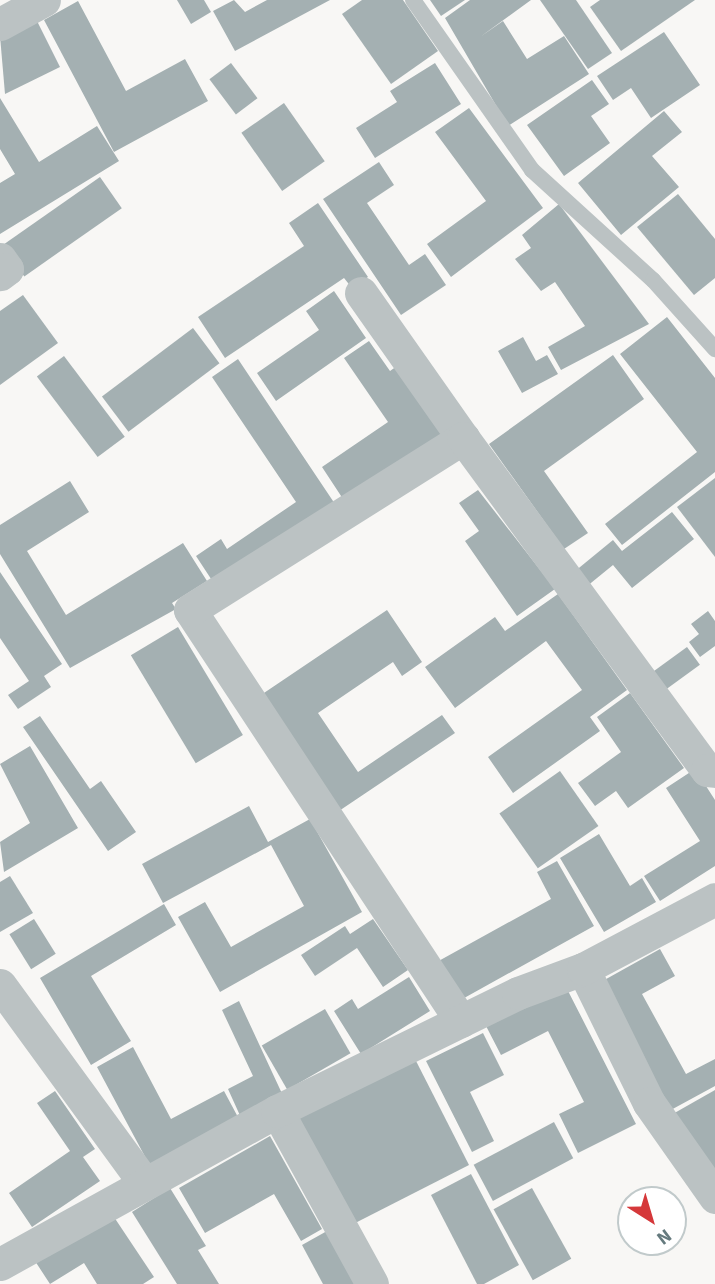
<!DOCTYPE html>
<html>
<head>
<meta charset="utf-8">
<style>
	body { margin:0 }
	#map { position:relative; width:715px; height:1284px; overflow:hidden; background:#f8f7f5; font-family:"Source Sans 3",sans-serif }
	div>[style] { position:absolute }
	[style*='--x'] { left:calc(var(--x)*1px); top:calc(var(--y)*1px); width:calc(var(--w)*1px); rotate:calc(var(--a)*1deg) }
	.building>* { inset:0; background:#a4b0b2; transform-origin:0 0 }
	.lane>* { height:16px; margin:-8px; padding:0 8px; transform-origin:8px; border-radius:8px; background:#bbc2c3 }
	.street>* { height:33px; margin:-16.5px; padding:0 16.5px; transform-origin:16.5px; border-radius:16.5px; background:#bbc2c3 }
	span { translate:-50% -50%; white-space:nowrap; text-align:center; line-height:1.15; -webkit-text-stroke:7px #fff; paint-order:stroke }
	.north { position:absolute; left:617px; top:1186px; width:70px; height:70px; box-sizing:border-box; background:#fff; border:2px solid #c1cacb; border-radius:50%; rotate:143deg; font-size:19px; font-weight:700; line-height:28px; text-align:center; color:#657a7e }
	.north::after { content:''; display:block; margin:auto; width:24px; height:32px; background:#d5383a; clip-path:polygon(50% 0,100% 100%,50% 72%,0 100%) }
</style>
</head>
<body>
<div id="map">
	<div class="building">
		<div style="clip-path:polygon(177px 0,204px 0,211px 12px,191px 24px)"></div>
		<div style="clip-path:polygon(234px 0,245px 12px,267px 0,330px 0,235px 51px,213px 11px)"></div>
		<div style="clip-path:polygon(362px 0,403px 0,438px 51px,391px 84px,342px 14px)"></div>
		<div style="clip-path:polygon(430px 0,465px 0,441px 16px)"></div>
		<div style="clip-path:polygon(470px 0,531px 0,480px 37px,503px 21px,527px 59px,564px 36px,589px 74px,508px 126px,445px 18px)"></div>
		<div style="clip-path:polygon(540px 0,576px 0,612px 53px,588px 69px)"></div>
		<div style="clip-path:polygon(600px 0,695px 0,621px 51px,590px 7px)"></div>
		<div style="clip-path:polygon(78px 1px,126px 91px,185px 59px,208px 101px,114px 152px,44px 20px)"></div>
		<div style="clip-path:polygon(36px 19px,60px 67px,5px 94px,0 36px)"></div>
		<div style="clip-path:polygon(664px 32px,700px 85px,651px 118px,631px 88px,613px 100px,597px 76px)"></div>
		<div style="left:231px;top:63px;width:44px;height:27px;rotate:53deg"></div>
		<div style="clip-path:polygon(435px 63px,461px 104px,375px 158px,356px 128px,397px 102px,390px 91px)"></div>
		<div style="clip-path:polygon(592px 80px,609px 104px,591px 116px,610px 143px,564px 176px,527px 125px)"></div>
		<div style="clip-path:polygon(0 98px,39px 162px,97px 126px,119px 161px,0 234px,0 183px,15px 174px,0 149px)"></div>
		<div style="left:284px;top:103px;width:71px;height:52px;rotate:55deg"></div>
		<div style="clip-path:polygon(469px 108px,543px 208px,451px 277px,427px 244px,486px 201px,435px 132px)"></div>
		<div style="clip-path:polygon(664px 111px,682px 132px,652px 156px,679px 187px,621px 235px,578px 183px)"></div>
		<div style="clip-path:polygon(379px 162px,394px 185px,367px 203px,409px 265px,425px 254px,446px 285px,401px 315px,323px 199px)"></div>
		<div style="left:100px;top:177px;width:38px;height:119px;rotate:55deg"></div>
		<div style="clip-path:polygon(678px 194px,715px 239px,715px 278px,694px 295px,637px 227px)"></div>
		<div style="clip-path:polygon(318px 203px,368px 277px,352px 288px,344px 278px,225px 358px,198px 317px,304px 246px,289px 223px)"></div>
		<div style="clip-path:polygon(559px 204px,649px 324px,561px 370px,548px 347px,585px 326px,555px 282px,541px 291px,515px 259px,531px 248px,522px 235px)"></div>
		<div style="clip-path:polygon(334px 291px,366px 338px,276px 401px,257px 373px,319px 330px,306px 311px)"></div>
		<div style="clip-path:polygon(23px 295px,58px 343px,0 385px,0 311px)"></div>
		<div style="clip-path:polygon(667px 317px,715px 378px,715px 472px,622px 545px,605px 524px,697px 452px,620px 354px)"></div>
		<div style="left:193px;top:328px;width:44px;height:114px;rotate:53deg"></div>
		<div style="clip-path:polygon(523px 337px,536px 361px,547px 355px,558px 374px,522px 393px,498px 351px)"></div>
		<div style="clip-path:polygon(369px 341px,390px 371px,397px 366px,444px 435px,345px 502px,322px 467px,388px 422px,344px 358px)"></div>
		<div style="clip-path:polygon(613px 355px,644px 399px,544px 471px,588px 533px,564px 549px,489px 444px)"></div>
		<div style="left:64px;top:356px;width:101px;height:34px;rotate:53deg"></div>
		<div style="clip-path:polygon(238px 359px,337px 507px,217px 588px,196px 556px,221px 539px,227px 549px,296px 502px,212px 377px)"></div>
		<div style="clip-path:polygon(715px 478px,715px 557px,677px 507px)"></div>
		<div style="clip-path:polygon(70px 481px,89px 512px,27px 551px,66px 615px,183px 543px,207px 581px,172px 603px,176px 609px,70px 668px,0 554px,0 525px)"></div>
		<div style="clip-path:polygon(478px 490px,555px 589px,517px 616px,465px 541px,479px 531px,459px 503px)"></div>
		<div style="clip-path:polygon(672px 512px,694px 539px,632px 588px,613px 565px,586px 587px,574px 572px,613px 540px,622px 551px)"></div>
		<div style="clip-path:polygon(0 572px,62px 664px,44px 676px,51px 687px,18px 709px,8px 695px,29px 681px,0 638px)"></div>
		<div style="clip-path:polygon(558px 594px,627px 690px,590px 717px,600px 731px,513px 793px,488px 757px,582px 690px,546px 641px,455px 708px,425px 667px,495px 617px,505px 631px)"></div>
		<div style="clip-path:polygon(387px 610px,422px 662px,402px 676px,393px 662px,318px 713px,358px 772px,442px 715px,455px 733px,333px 815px,255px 699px)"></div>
		<div style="clip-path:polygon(708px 611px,715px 621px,715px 646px,700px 657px,689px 642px,699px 634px,691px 624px)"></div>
		<div style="left:178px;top:627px;width:126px;height:55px;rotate:59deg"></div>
		<div style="left:687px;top:647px;width:22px;height:51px;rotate:54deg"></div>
		<div style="clip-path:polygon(630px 693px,684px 768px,628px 808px,616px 791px,595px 806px,578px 783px,621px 752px,597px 717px)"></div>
		<div style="clip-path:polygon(40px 716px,90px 789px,101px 781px,136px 832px,108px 851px,23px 727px)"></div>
		<div style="clip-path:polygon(30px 746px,78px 828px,4px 872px,0 842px,30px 823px,0 764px)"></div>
		<div style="clip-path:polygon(695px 769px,715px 800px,715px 866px,660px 901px,644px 876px,700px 841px,666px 788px)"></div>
		<div style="left:560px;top:771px;width:67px;height:74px;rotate:55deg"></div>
		<div style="clip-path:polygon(249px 806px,268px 842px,310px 819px,362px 912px,220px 992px,178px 917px,205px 902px,231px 947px,304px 906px,271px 845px,163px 903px,142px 864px)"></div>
		<div style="clip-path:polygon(599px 834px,630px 886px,642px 878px,656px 902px,604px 932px,560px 858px)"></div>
		<div style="clip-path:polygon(557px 861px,594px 926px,457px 1002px,435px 963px,551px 899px,537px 872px)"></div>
		<div style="clip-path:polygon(10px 876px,33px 913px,0 932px,0 882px)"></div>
		<div style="clip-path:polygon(164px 904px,176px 925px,91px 976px,131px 1041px,91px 1065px,40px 978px)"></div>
		<div style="left:34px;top:919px;width:41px;height:29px;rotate:58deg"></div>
		<div style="clip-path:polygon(373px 919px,408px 970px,383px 987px,357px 948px,315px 976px,301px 955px,345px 926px,350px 934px)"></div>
		<div style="clip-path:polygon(660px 949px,675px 976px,642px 994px,686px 1074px,715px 1059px,715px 1086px,669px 1111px,599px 983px)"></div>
		<div style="clip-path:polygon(409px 977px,430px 1011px,361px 1054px,334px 1011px,352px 999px,358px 1009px)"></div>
		<div style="clip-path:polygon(565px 985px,636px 1124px,578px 1153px,559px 1114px,584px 1102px,548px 1031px,501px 1055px,486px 1026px)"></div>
		<div style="clip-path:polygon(239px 1001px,285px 1100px,242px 1120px,228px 1089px,253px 1076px,222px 1010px)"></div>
		<div style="left:325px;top:1009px;width:51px;height:73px;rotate:60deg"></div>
		<div style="clip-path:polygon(483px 1033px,504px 1075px,470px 1092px,494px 1141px,472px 1152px,426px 1061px)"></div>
		<div style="clip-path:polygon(133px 1047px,171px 1119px,224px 1091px,239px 1119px,150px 1166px,97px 1067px)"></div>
		<div style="left:415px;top:1059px;width:119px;height:136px;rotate:63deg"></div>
		<div style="clip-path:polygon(715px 1090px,715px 1177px,671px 1115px)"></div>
		<div style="clip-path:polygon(55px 1091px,95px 1149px,83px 1157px,100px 1181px,32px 1227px,9px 1193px,70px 1151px,37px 1103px)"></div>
		<div style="left:554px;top:1122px;width:41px;height:91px;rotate:62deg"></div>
		<div style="clip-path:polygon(270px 1136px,322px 1229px,301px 1241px,274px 1194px,205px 1233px,179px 1188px)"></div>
		<div style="clip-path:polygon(471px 1174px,519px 1265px,484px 1284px,477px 1284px,431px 1195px)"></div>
		<div style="clip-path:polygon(170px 1188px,206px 1246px,198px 1250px,219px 1284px,177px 1284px,132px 1212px)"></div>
		<div style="left:532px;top:1188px;width:81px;height:44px;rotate:61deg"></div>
		<div style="clip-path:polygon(110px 1211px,154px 1277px,143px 1284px,97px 1284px,84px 1263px,50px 1284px,35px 1261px)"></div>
		<div style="clip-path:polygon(327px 1231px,357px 1284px,323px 1284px,302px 1245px)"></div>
	</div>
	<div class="lane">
		<div style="--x:413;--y:0;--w:208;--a:55"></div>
		<div style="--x:532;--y:170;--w:164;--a:42.3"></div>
		<div style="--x:653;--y:280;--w:93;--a:48.1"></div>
	</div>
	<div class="street">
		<div style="--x:0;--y:24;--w:50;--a:-28.6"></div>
		<div style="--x:0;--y:259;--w:12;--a:55"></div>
		<div style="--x:7;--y:269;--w:9;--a:144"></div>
		<div style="--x:361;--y:293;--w:177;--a:54.9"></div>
		<div style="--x:583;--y:969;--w:149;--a:63.8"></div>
		<div style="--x:649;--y:1103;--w:115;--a:54.9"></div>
		<div style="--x:0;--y:985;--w:241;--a:53.9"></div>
		<div style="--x:461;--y:1021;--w:492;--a:-123.4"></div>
		<div style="--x:190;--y:610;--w:323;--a:-32.2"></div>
		<div style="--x:463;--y:438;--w:412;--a:53.7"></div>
		<div style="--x:707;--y:770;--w:8;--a:7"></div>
		<div style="--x:277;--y:1111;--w:197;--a:61.2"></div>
		<div style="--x:0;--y:1264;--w:316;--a:-28.9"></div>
		<div style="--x:277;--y:1111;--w:268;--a:-26.1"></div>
		<div style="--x:518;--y:993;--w:69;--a:-20.3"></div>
		<div style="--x:583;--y:969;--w:149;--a:-27.9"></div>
	</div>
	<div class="north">N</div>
</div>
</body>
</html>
